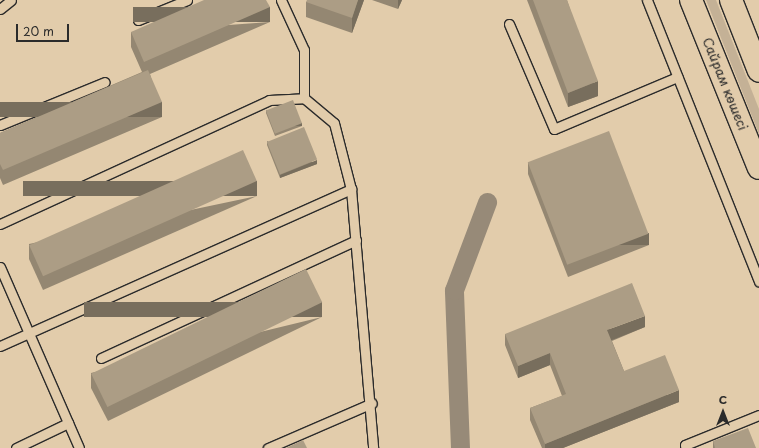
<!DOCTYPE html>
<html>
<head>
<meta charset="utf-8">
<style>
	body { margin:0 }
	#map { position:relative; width:759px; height:448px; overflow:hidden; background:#e2ccab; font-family:"Playpen Sans",sans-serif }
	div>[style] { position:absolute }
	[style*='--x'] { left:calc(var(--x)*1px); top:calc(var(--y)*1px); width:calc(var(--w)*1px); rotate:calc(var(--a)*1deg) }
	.green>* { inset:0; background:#c4b196 }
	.canal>* { height:19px; margin:-9.5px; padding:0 9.5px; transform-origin:9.5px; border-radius:9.5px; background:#978a78 }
	.roads { filter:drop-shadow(1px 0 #2b2b2b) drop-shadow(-1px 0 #2b2b2b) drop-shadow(0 1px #2b2b2b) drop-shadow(0 -1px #2b2b2b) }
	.service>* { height:9px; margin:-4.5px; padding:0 4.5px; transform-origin:4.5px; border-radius:4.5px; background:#e2ccab }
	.secondary>* { height:22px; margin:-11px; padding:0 11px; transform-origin:11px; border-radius:11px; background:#e2ccab }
	.wall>* { inset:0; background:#948772 }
	.shaded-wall>* { inset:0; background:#786e5d; transform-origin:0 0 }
	.building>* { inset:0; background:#ac9d85; transform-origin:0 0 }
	span { translate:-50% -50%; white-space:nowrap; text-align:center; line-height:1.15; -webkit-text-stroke:3.5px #e2ccab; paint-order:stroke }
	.street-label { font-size:13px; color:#2b2b2b }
	.north { position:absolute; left:703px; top:392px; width:40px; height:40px; -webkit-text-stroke:3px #e2ccab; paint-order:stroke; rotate:0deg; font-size:11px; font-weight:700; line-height:16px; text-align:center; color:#2b2b2b }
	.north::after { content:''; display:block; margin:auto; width:14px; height:18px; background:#2b2b2b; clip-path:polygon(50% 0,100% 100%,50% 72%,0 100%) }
	.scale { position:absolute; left:16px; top:24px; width:53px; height:18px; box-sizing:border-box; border:2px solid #2b2b2b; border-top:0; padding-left:5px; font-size:12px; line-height:14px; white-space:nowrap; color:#2b2b2b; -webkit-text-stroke:3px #e2ccab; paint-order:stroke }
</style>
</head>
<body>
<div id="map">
	<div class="green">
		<div style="clip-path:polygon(706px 0,716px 0,759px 109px,759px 134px)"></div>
	</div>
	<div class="canal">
		<div style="--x:460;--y:448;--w:158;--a:-92.2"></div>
		<div style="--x:454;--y:290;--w:94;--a:-69.4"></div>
	</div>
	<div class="roads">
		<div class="service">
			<div style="--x:281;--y:0;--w:55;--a:65.3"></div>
			<div style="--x:304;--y:50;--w:48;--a:90"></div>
			<div style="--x:647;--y:0;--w:303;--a:68.3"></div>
			<div style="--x:0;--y:9;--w:14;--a:-39"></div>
			<div style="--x:138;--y:20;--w:53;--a:-22.2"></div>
			<div style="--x:509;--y:24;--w:114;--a:66.8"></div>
			<div style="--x:554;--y:129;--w:134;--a:-22.9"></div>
			<div style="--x:0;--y:125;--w:113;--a:-22.3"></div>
			<div style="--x:0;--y:224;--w:296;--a:-24.7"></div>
			<div style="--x:269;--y:100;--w:35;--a:-3"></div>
			<div style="--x:304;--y:98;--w:39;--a:40"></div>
			<div style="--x:334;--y:123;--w:68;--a:75.6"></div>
			<div style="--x:351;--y:189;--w:260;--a:85.1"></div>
			<div style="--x:0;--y:267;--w:197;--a:66.4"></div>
			<div style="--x:0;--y:346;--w:385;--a:-24.1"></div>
			<div style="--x:101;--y:358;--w:281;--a:-24.8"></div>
			<div style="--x:16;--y:448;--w:58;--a:-25.7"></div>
			<div style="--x:268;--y:448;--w:113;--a:-23.4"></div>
			<div style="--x:686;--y:448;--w:3;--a:-108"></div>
			<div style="--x:685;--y:445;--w:80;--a:-22.1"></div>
		</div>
		<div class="secondary">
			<div style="--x:691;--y:0;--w:181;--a:68"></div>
			<div style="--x:731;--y:0;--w:76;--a:68.5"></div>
		</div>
	</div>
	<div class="wall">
		<div style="clip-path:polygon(364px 0,352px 33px,306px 17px,306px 2px)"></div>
		<div style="clip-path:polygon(372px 0,402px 0,398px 9px)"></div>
		<div style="clip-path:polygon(527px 0,567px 0,598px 96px,568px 107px)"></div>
		<div style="clip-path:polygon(270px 22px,150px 74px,162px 117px,3px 185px,0 178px,0 133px,142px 72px,131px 47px,131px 32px)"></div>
		<div style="clip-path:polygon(266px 110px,302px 126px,275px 136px,266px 113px)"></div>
		<div style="clip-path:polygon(267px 141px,317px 164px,280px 178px,267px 145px)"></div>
		<div style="clip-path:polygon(528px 162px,649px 245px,568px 277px,528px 174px)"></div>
		<div style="clip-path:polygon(257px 196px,43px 290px,29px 259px,29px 244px)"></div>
		<div style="clip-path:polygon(322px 317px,108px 421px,91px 388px,91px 373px)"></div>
		<div style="clip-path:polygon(645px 327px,612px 341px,624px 371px,679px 402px,563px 448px,542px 448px,530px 420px,530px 408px,562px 396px,550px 365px,518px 378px,505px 345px,505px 334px)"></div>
		<div style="clip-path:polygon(713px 441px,756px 448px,713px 448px)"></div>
	</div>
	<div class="shaded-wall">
		<div style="clip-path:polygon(358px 0,364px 0,352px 33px,352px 18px)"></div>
		<div style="clip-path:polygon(398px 0,402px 0,398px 9px)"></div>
		<div style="left:270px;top:7px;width:15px;height:137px;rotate:90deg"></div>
		<div style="clip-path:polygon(598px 81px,598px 96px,568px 107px,568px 93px)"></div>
		<div style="left:162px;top:102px;width:15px;height:173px;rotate:90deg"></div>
		<div style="left:302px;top:123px;width:3px;height:29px;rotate:90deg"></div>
		<div style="clip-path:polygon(317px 160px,317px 164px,280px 178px,280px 175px)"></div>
		<div style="left:257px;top:181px;width:15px;height:234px;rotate:90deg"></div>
		<div style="left:649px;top:233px;width:12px;height:87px;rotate:90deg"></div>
		<div style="left:322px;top:302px;width:15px;height:238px;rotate:90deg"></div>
		<div style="clip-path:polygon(645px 316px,645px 327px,607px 342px,607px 330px)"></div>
		<div style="clip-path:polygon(550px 353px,550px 365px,518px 378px,518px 366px)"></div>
		<div style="clip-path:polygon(679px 390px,679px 402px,563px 448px,545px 448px,545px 444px)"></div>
	</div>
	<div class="building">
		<div style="clip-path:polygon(204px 0,266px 0,270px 7px,144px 62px,131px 32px)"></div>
		<div style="clip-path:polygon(307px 0,358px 0,352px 18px,306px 2px)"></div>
		<div style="clip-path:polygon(533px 0,567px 0,598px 81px,568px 93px)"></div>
		<div style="clip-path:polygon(148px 70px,162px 102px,3px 170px,0 164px,0 133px)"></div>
		<div style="left:293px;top:100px;width:25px;height:29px;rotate:69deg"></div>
		<div style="left:304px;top:127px;width:35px;height:40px;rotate:68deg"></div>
		<div style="left:609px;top:131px;width:110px;height:87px;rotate:69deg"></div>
		<div style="left:243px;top:150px;width:34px;height:234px;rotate:66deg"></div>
		<div style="left:306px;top:269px;width:37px;height:239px;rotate:64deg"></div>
		<div style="clip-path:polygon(632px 283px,645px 316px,607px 330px,624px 371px,665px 355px,679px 390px,545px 444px,530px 408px,566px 394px,550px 353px,518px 366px,505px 334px)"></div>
		<div style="clip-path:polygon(748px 428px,756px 448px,715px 448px,713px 441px)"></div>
		<div style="clip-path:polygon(303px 440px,307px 448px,286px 448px)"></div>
	</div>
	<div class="street-label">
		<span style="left:725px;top:84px;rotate:68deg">Сайрам көшесі</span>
	</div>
	<div class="north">С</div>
	<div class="scale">20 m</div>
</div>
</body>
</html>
